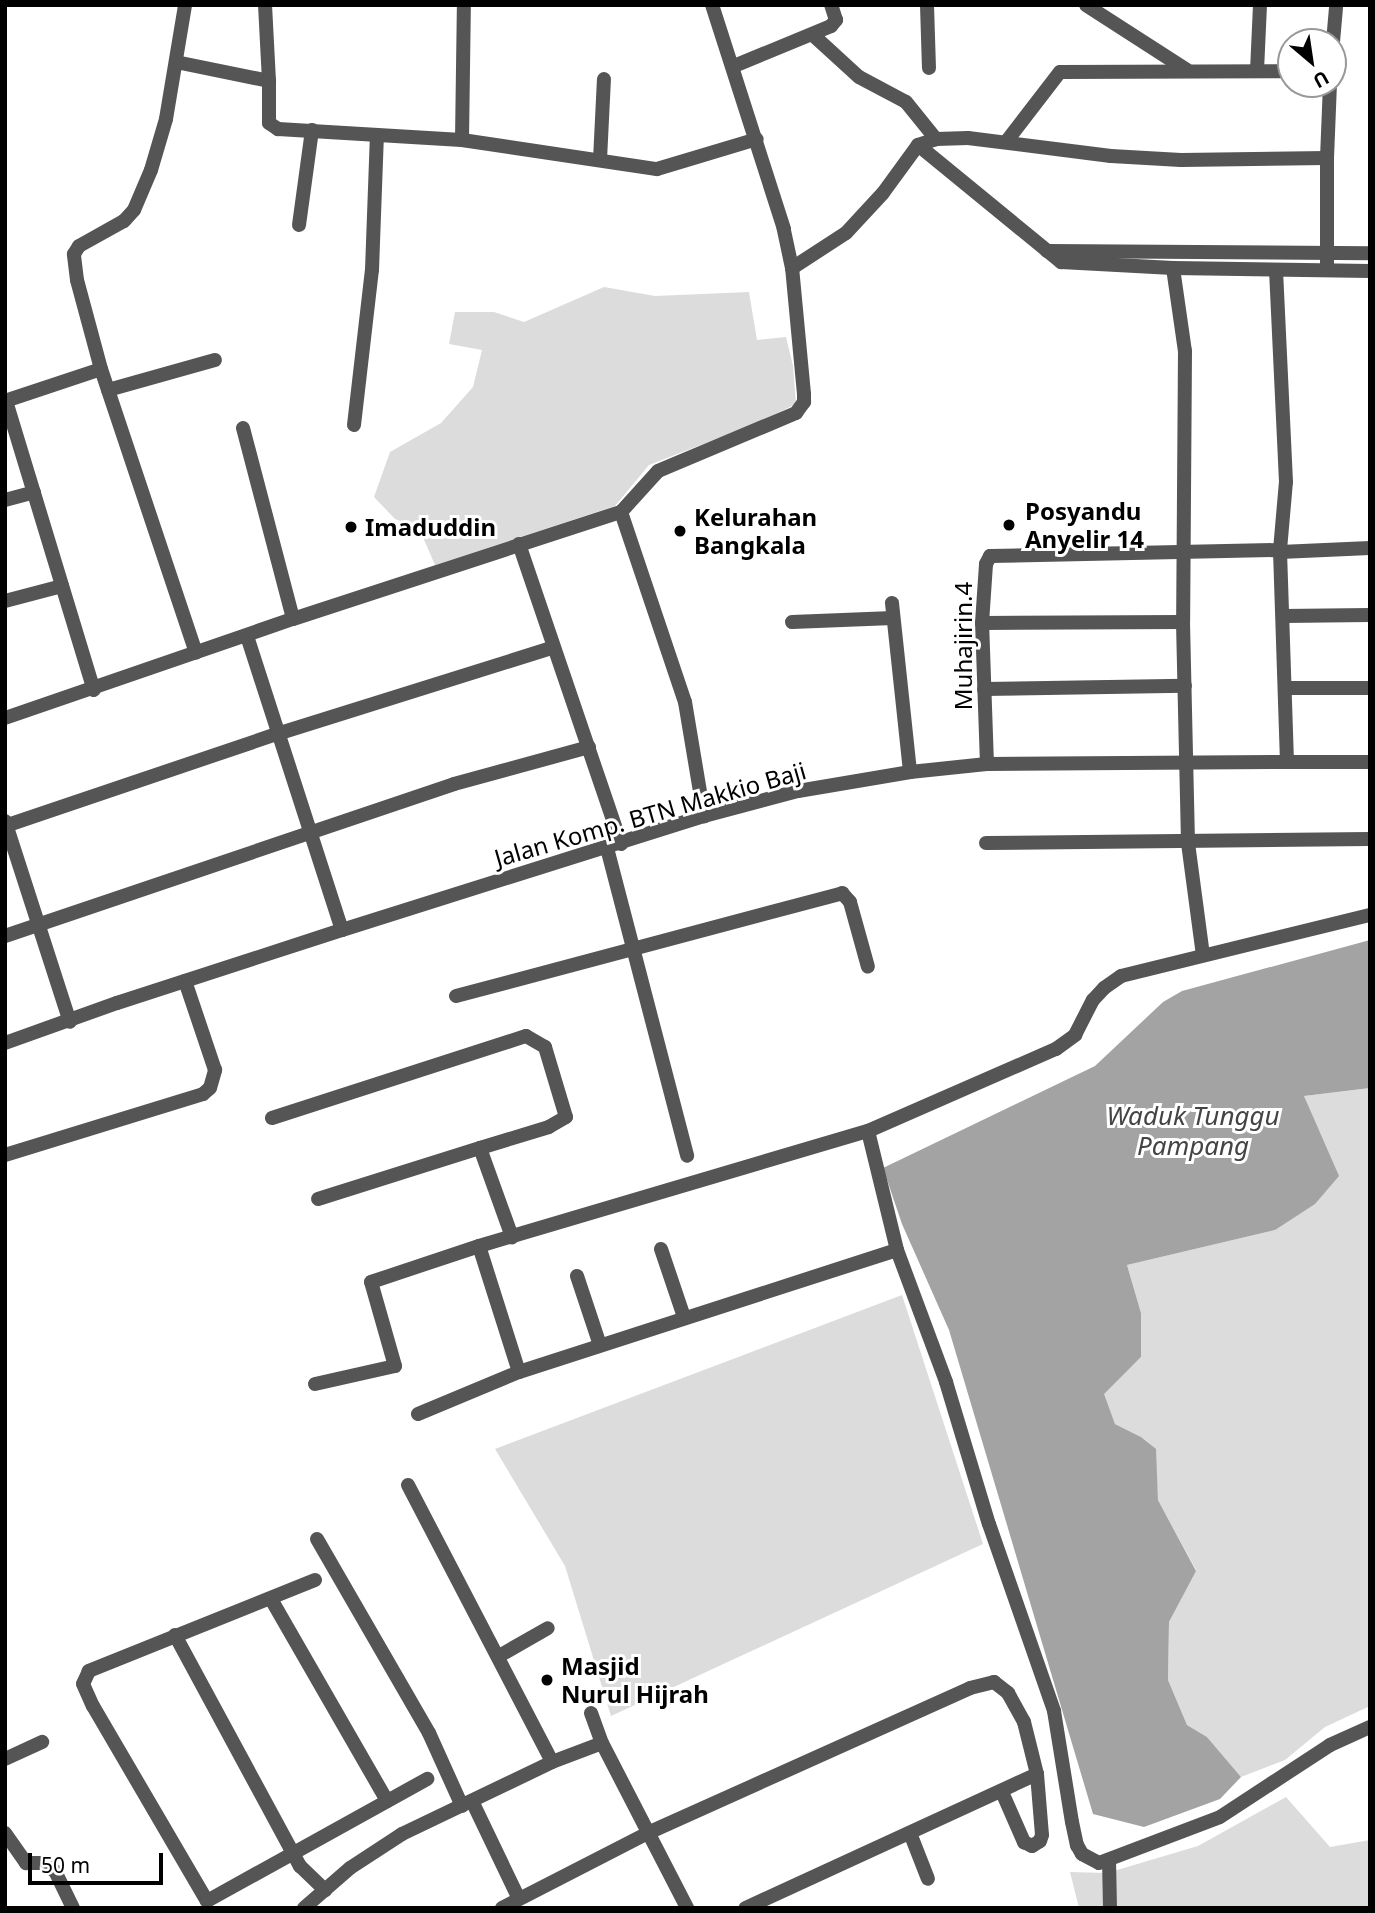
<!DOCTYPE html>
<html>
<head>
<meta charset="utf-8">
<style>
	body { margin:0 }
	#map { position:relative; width:1375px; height:1913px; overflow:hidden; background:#fff; font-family:"Noto Sans",sans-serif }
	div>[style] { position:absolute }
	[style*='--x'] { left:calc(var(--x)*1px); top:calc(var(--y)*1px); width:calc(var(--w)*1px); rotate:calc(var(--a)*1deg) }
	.green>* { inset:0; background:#dcdcdc }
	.water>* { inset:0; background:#a3a3a3 }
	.street>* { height:14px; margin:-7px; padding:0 7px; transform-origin:7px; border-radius:7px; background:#555 }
	.dots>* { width:19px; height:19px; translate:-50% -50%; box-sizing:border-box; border:4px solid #fff; border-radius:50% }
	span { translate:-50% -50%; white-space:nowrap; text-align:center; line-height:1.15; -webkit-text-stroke:6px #fff; paint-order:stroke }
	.poi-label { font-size:24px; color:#000; font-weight:700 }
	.left { translate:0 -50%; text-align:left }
	.street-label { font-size:24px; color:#000 }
	.water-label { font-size:26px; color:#444; font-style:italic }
	.frame { position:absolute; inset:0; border:7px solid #000; pointer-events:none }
	.north { position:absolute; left:1277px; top:28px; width:70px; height:70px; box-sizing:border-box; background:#fff; border:2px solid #999; border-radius:50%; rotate:151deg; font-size:19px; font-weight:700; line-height:28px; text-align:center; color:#000 }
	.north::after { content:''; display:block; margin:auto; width:24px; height:32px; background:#000; clip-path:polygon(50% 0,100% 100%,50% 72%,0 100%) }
	.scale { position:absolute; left:28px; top:1853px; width:135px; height:32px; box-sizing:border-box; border:4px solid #000; border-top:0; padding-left:9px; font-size:21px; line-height:24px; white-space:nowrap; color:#000; -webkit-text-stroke:5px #fff; paint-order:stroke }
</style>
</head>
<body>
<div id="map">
	<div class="green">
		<div style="clip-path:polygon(604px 287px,655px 296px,749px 292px,757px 340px,786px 337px,793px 366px,796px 404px,757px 423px,649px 465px,615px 506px,435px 565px,419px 528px,395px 519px,374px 497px,390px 452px,441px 423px,473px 387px,482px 350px,449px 344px,455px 312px,494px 312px,524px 322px)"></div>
		<div style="clip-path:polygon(1370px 1088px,1370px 1706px,1325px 1727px,1285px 1760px,1241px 1777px,1207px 1737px,1187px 1725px,1168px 1680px,1169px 1622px,1196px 1570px,1158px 1500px,1155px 1449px,1141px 1437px,1115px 1424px,1103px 1394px,1141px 1357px,1141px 1313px,1127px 1265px,1275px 1230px,1317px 1130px,1304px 1096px)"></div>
		<div style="clip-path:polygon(902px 1295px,983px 1544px,611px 1716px,565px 1566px,495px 1449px)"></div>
		<div style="clip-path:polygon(1286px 1797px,1330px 1847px,1370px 1840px,1370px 1908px,1079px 1908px,1070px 1872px,1107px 1873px,1198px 1846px)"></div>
	</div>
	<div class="water">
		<div style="clip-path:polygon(1370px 940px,1370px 1088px,1304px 1096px,1339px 1176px,1315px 1204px,1275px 1230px,1127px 1265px,1141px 1313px,1141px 1357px,1104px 1394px,1115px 1424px,1141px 1437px,1156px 1449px,1158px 1500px,1196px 1571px,1169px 1622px,1168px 1680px,1187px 1725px,1207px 1737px,1241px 1777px,1220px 1799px,1144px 1827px,1093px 1814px,949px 1330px,902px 1224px,883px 1168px,1095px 1066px,1163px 1002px,1182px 991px)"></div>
	</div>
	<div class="street">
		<div style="--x:927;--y:5;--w:63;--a:88.2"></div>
		<div style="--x:1086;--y:5;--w:120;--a:32.8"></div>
		<div style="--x:813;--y:35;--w:62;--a:42.4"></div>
		<div style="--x:859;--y:77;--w:53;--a:28"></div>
		<div style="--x:906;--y:102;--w:48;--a:51"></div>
		<div style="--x:1333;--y:42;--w:37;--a:-85"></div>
		<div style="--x:176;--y:62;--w:95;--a:11.5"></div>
		<div style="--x:269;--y:81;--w:76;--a:-93"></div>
		<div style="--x:734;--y:66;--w:105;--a:-22.4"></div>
		<div style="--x:831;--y:26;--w:8;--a:-50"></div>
		<div style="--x:836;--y:20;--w:16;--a:-108"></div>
		<div style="--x:1257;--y:71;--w:66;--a:-87.4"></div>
		<div style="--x:269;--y:81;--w:42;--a:90"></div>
		<div style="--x:269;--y:123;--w:11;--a:34"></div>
		<div style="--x:278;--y:129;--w:184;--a:3.4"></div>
		<div style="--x:462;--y:140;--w:197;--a:8.5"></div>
		<div style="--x:657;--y:169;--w:104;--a:-16.7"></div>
		<div style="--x:462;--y:140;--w:135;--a:-89.2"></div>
		<div style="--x:1006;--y:142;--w:88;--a:-52.4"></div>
		<div style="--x:1060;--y:72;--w:231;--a:-0.2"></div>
		<div style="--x:918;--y:145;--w:19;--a:-18"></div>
		<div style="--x:936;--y:139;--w:32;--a:-2"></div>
		<div style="--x:968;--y:138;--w:144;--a:7.2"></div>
		<div style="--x:1111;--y:156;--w:70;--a:3.3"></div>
		<div style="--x:1181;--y:160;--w:146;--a:-0.8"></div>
		<div style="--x:1327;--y:158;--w:112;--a:90"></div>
		<div style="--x:1327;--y:158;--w:74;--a:-87.7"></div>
		<div style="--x:600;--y:160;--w:81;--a:-87.2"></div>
		<div style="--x:299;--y:225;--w:96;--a:-82.2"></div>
		<div style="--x:1047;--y:251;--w:323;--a:0.4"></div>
		<div style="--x:792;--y:268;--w:64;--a:-32.9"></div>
		<div style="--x:846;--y:233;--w:54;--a:-47.2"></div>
		<div style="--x:883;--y:193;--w:59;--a:-53.9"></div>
		<div style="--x:918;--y:145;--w:185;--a:39.3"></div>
		<div style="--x:1061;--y:262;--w:112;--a:3.1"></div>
		<div style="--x:1173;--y:268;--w:197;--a:0.9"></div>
		<div style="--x:1173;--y:268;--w:84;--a:81.8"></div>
		<div style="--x:1185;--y:351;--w:271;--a:90.4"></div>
		<div style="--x:1183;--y:622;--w:221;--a:88.7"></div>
		<div style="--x:1188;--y:843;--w:113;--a:82.4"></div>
		<div style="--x:101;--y:369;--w:92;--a:-105.1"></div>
		<div style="--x:77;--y:280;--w:26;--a:-97"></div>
		<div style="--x:74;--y:254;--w:9;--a:-58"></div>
		<div style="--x:79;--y:246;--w:51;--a:-29.1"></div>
		<div style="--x:124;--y:221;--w:15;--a:-48"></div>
		<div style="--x:134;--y:210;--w:43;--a:-67"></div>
		<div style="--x:151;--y:170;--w:53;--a:-73.6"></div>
		<div style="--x:166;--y:119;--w:116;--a:-80.5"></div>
		<div style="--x:108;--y:390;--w:111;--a:-15.7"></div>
		<div style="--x:5;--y:401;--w:101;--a:-18.4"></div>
		<div style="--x:101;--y:369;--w:299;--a:71.5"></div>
		<div style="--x:6;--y:401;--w:302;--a:73.1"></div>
		<div style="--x:354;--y:425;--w:156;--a:-83.4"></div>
		<div style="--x:372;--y:270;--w:135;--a:-87.9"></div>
		<div style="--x:243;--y:428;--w:197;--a:75.3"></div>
		<div style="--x:5;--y:500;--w:30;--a:-15"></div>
		<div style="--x:621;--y:512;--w:200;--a:71.4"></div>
		<div style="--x:685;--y:702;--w:116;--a:80.5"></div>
		<div style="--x:519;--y:544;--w:317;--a:71.2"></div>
		<div style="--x:1280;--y:552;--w:90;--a:-2.5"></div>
		<div style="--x:5;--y:601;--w:59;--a:-14.7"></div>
		<div style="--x:892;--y:603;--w:170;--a:83.9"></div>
		<div style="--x:1283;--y:616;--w:87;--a:-0.7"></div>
		<div style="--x:792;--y:622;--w:101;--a:-2.3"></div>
		<div style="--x:982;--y:623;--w:201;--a:-0.3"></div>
		<div style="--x:247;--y:636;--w:309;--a:72.1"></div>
		<div style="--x:1287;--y:688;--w:83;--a:0"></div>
		<div style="--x:984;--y:689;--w:201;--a:-0.9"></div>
		<div style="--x:5;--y:718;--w:305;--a:-19"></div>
		<div style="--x:293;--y:619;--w:345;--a:-18.1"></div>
		<div style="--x:621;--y:512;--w:55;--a:-47.9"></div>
		<div style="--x:658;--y:471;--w:150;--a:-22.8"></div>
		<div style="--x:796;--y:413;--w:14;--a:-54"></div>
		<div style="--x:804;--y:402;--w:8;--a:-90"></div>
		<div style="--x:804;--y:394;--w:127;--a:-95.4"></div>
		<div style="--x:792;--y:268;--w:40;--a:-102"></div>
		<div style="--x:784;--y:229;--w:235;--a:-107.8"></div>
		<div style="--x:1287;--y:762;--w:83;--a:0"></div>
		<div style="--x:987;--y:764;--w:141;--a:-92"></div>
		<div style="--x:982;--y:623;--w:59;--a:-86.1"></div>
		<div style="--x:986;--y:564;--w:9;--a:-63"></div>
		<div style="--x:990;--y:556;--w:290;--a:-1.2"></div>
		<div style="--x:5;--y:821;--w:211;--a:72.1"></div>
		<div style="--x:5;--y:826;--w:287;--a:-18.7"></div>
		<div style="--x:277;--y:734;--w:290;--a:-17.4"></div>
		<div style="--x:986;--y:843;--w:384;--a:-0.6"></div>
		<div style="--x:607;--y:848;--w:318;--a:75.4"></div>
		<div style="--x:5;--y:936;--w:474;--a:-18.7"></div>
		<div style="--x:454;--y:784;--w:140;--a:-15.3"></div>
		<div style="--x:456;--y:996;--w:400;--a:-14.9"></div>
		<div style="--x:842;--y:893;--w:12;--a:48"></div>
		<div style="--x:850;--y:902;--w:67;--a:74.5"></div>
		<div style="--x:5;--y:1043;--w:119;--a:-19.7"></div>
		<div style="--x:117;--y:1003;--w:237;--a:-18"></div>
		<div style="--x:342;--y:930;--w:380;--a:-17.5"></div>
		<div style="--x:704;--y:816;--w:97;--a:-14.9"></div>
		<div style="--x:798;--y:791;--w:114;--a:-9.6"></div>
		<div style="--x:910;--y:772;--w:77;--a:-5.9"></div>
		<div style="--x:987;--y:764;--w:300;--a:-0.4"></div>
		<div style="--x:1287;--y:762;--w:212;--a:-91.9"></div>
		<div style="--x:1280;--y:550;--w:68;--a:-85"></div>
		<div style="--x:1286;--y:482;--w:211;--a:-92.7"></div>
		<div style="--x:272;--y:1118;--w:267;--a:-17.9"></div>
		<div style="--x:526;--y:1036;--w:22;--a:30"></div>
		<div style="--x:545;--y:1047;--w:73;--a:73.3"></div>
		<div style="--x:566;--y:1117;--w:20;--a:150"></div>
		<div style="--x:549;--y:1127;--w:72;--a:163.1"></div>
		<div style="--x:868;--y:1131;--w:122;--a:76.3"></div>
		<div style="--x:897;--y:1250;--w:141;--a:69.6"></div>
		<div style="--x:946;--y:1382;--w:148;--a:73.2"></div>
		<div style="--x:989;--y:1524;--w:198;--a:70.8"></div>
		<div style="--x:1054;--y:1711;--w:112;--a:80.8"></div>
		<div style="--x:1072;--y:1822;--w:24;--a:78"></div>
		<div style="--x:1077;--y:1845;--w:10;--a:61"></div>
		<div style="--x:1082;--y:1854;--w:19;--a:28"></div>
		<div style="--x:1099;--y:1863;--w:129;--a:-20.8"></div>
		<div style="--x:1220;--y:1817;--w:131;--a:-33.2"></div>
		<div style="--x:1330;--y:1745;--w:44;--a:-24.2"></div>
		<div style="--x:5;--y:1155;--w:207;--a:-17.1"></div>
		<div style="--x:203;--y:1094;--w:9;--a:-41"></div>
		<div style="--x:210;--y:1088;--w:19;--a:-74"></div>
		<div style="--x:215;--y:1070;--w:94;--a:-108.6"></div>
		<div style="--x:318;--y:1199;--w:170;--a:-17.5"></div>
		<div style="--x:480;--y:1148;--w:95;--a:70.2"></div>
		<div style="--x:661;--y:1249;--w:72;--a:71.3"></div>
		<div style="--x:577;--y:1276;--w:73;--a:71.6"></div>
		<div style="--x:519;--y:1372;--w:132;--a:-107.6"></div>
		<div style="--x:479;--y:1246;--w:406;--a:-16.5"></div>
		<div style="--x:868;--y:1131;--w:205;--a:-23.6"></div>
		<div style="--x:1056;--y:1049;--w:24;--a:-36"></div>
		<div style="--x:1075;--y:1035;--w:39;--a:-63"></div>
		<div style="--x:1093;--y:1000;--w:16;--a:-47"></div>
		<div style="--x:1104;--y:988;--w:21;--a:-35"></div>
		<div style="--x:1121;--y:976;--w:256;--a:-13.8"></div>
		<div style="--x:315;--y:1384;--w:82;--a:-12.7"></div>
		<div style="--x:395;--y:1366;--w:87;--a:-105.9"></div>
		<div style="--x:371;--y:1282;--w:114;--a:-18.4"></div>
		<div style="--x:418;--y:1414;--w:109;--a:-22.6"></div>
		<div style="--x:519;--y:1372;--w:397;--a:-17.9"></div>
		<div style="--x:408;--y:1485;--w:312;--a:62.5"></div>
		<div style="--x:317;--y:1539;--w:224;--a:60"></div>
		<div style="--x:429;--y:1733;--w:80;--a:65.7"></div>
		<div style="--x:315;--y:1580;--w:244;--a:158.1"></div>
		<div style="--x:89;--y:1671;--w:14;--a:115"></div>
		<div style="--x:83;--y:1684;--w:24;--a:66"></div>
		<div style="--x:93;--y:1706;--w:226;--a:59.7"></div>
		<div style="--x:207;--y:1901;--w:252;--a:-29"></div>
		<div style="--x:271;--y:1599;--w:233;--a:60.1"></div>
		<div style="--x:175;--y:1635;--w:263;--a:61.6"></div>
		<div style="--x:300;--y:1866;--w:35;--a:44"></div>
		<div style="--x:499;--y:1656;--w:56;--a:-29.7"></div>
		<div style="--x:591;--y:1713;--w:32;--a:70"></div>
		<div style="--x:5;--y:1759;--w:41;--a:-24.7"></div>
		<div style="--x:1002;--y:1792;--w:55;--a:66.3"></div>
		<div style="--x:1024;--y:1842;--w:9;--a:27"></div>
		<div style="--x:1032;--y:1846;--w:9;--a:-32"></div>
		<div style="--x:1040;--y:1841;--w:6;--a:-72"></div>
		<div style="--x:1042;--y:1835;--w:61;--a:-94.7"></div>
		<div style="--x:472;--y:1801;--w:106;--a:64.4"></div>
		<div style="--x:5;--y:1833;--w:37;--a:55"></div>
		<div style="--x:26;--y:1863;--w:17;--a:0"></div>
		<div style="--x:43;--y:1863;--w:14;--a:34"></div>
		<div style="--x:55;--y:1871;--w:41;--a:64.1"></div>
		<div style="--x:910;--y:1833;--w:49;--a:68.6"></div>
		<div style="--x:1109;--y:1860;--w:48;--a:88.8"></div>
		<div style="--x:304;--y:1908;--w:61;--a:-41"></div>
		<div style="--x:350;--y:1868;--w:62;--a:-33.2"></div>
		<div style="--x:402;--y:1834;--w:166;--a:-25.6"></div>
		<div style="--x:552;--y:1762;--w:53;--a:-20.8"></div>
		<div style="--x:602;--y:1743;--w:186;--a:62.7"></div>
		<div style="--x:502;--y:1908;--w:166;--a:-27.2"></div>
		<div style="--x:650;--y:1832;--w:351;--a:-24.2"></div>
		<div style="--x:970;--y:1688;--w:25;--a:-14"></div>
		<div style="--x:994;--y:1682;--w:18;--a:38"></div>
		<div style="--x:1008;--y:1693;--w:33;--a:61"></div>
		<div style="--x:1024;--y:1722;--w:54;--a:76"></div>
		<div style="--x:1037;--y:1774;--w:321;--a:155.3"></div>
	</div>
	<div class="dots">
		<div style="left:1009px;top:525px;background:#000"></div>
		<div style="left:351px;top:527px;background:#000"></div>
		<div style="left:680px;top:531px;background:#000"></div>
		<div style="left:547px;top:1680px;background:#000"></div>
	</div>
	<div class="poi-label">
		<span class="left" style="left:1025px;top:525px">Posyandu<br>Anyelir 14</span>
		<span class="left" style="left:694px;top:531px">Kelurahan<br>Bangkala</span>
		<span class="left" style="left:365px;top:527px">Imaduddin</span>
		<span class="left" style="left:561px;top:1680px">Masjid<br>Nurul Hijrah</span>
	</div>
	<div class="street-label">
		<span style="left:963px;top:646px;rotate:-90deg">Muhajirin.4</span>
		<span style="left:650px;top:814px;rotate:-16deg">Jalan Komp. BTN Makkio Baji</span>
	</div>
	<div class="water-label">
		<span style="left:1193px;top:1131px">Waduk Tunggu<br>Pampang</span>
	</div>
	<div class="frame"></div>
	<div class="north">U</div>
	<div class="scale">50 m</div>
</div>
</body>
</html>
